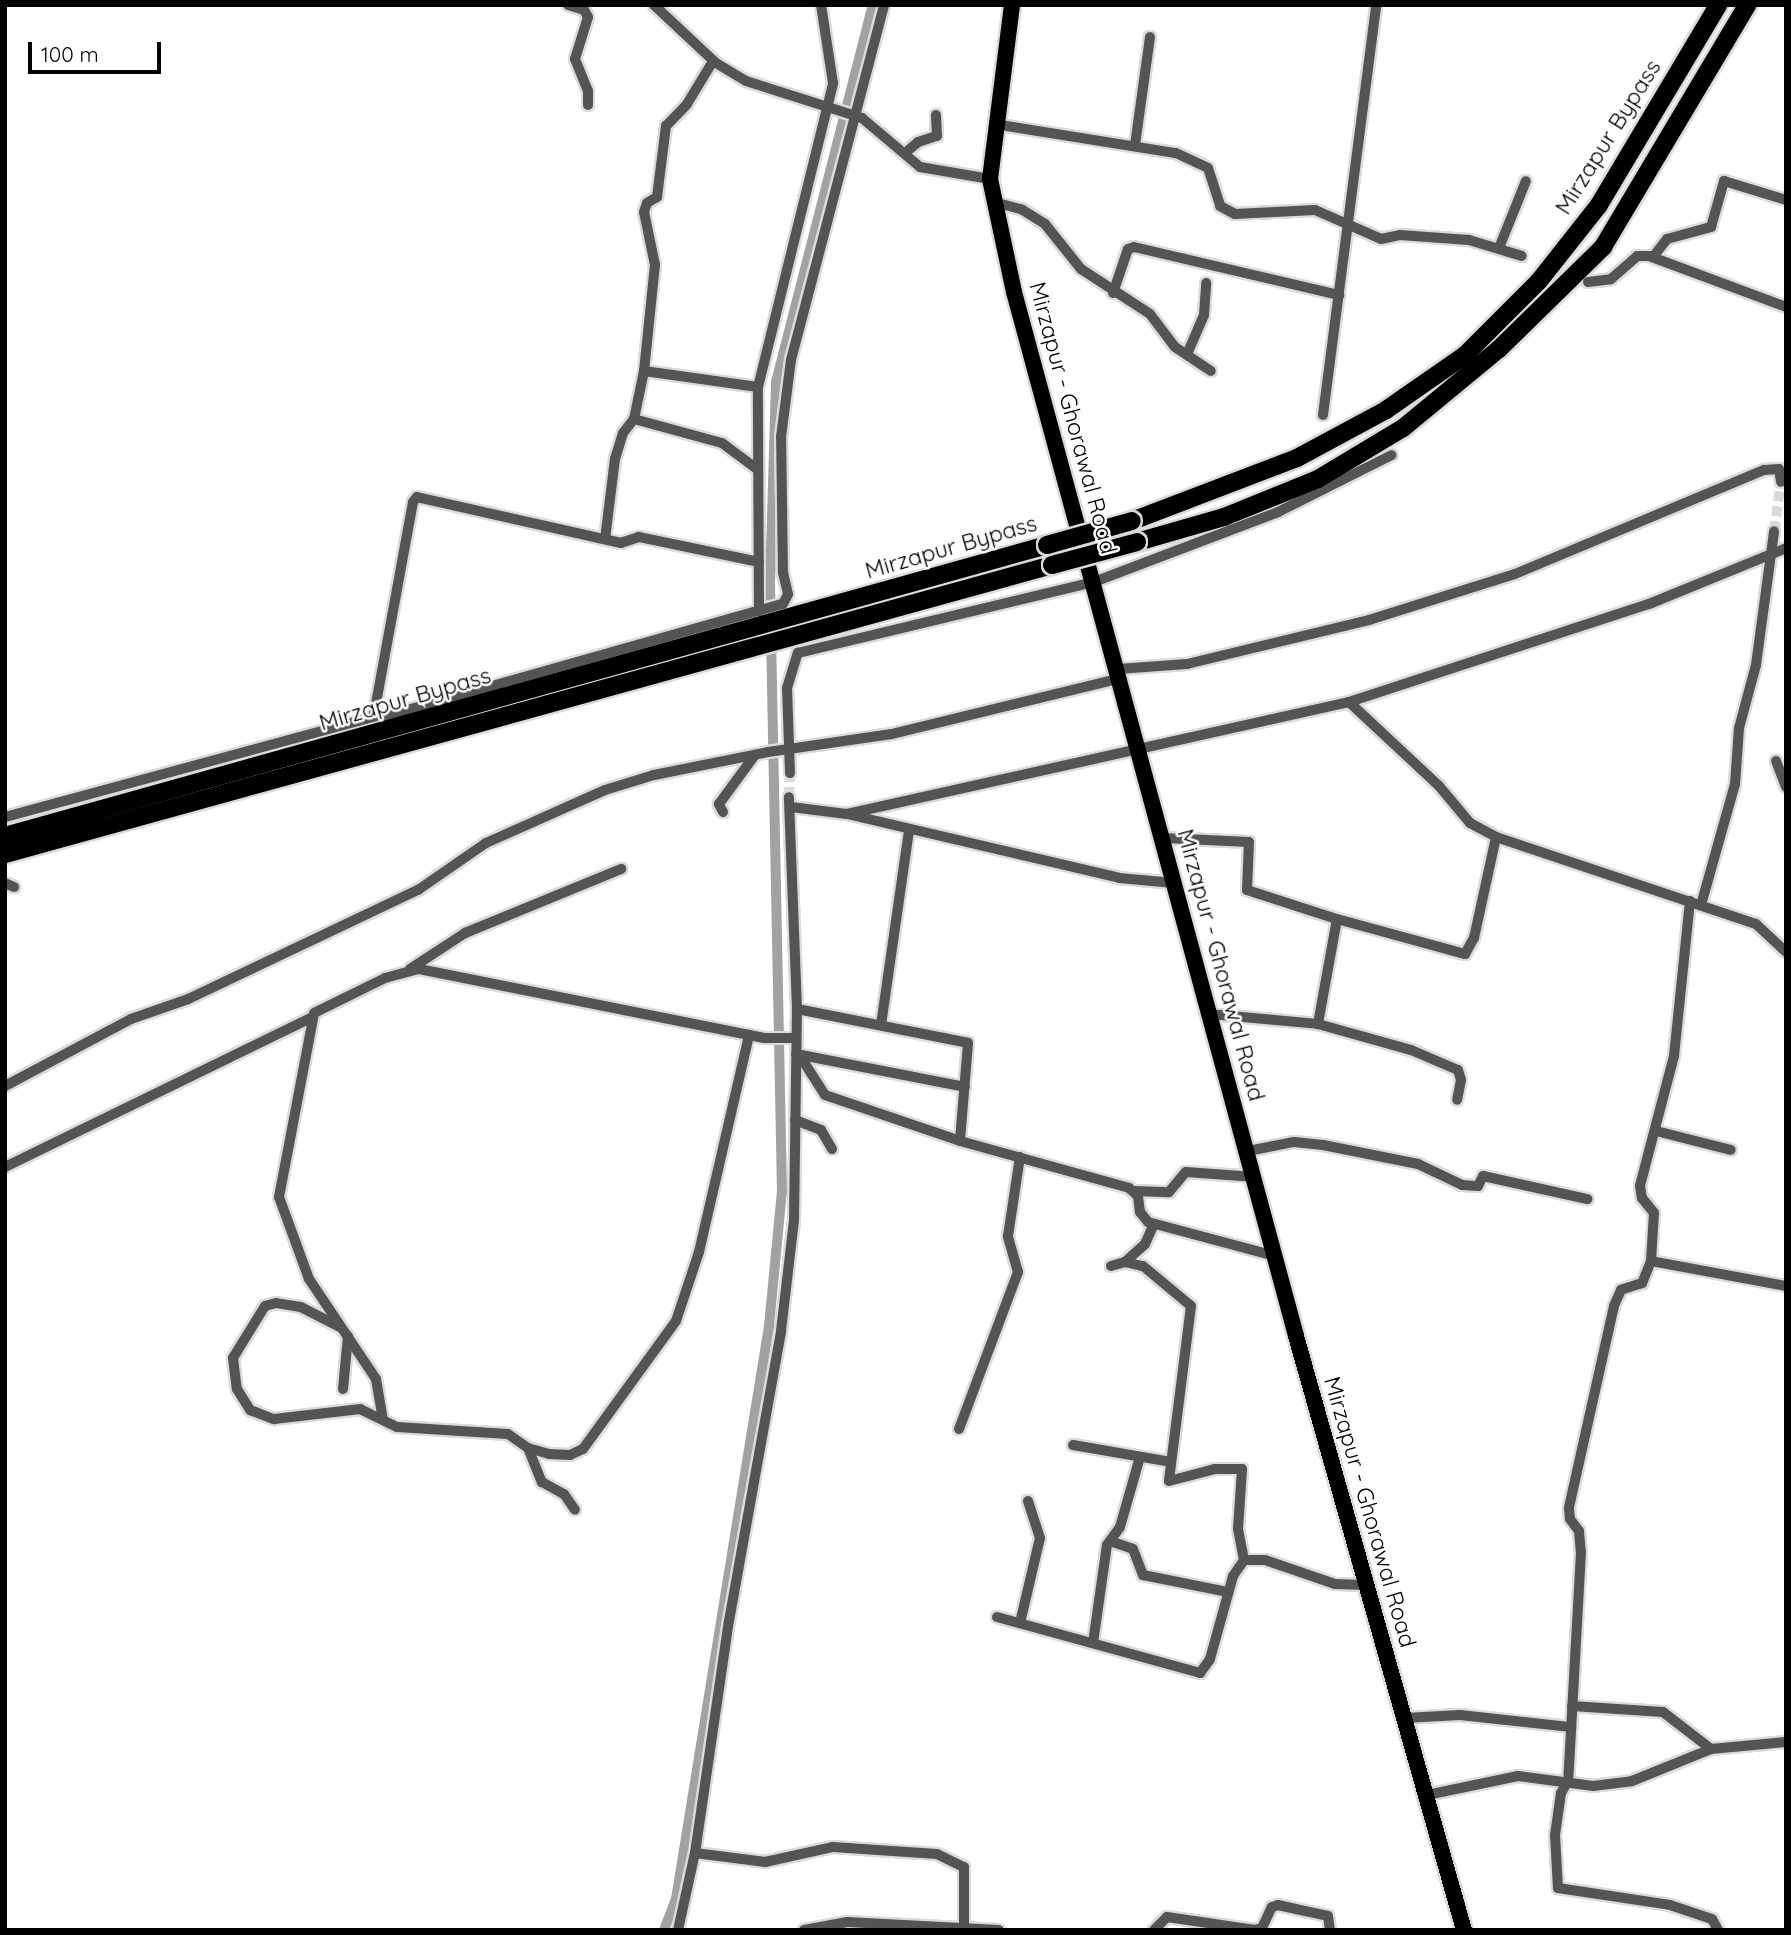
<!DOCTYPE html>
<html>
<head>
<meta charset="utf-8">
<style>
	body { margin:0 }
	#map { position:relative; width:1791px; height:1935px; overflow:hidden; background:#fff; font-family:Quicksand,sans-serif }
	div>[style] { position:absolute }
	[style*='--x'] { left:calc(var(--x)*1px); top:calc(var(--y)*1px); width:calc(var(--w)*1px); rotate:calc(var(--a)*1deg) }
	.canal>* { height:10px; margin:-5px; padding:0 5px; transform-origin:5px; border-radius:5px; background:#a2a2a2 }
	.minor-tunnel>* { height:10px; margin-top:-5px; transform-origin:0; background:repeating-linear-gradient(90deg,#d9d9d9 0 10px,transparent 0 15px) }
	.roads { filter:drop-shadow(2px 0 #dbdbdb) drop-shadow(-2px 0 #dbdbdb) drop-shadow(0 2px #dbdbdb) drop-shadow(0 -2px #dbdbdb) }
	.minor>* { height:10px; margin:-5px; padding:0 5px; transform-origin:5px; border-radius:5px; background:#545454 }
	.primary>* { height:16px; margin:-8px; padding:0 8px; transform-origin:8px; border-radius:8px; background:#000 }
	.trunk>* { height:18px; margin:-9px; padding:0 9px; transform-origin:9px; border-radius:9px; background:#000 }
	.bridges { filter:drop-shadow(2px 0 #dbdbdb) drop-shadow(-2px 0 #dbdbdb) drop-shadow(0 2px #dbdbdb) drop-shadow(0 -2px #dbdbdb) }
	.trunk-bridge>* { height:18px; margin:-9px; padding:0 9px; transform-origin:9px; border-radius:9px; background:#000 }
	span { translate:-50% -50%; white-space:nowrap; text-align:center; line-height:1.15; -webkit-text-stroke:5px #fff; paint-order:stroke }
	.street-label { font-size:23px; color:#000 }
	.frame { position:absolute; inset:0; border:7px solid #000; pointer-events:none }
	.scale { position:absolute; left:28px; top:42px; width:133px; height:32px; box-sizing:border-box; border:4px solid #000; border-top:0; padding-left:9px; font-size:21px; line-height:24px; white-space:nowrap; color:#000; -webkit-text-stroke:5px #fff; paint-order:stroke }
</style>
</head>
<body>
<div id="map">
	<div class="canal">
		<div style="--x:664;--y:1930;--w:33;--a:-69"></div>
		<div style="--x:676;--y:1899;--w:580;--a:-80.78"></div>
		<div style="--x:769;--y:1326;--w:135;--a:-84.5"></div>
		<div style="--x:782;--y:1192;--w:607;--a:-91.13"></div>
		<div style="--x:770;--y:585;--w:203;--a:-88.3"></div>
		<div style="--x:776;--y:382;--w:389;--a:-75.6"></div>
	</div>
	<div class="minor-tunnel">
		<div style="--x:1774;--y:531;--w:49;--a:-81.9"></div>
		<div style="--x:789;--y:797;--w:24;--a:-88"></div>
	</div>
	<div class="roads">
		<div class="minor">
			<div style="--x:568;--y:5;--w:17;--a:17"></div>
			<div style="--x:584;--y:10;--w:8;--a:60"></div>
			<div style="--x:588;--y:17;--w:44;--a:107.2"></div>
			<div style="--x:575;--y:59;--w:35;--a:68"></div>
			<div style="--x:588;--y:91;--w:14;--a:90"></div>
			<div style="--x:654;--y:5;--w:85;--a:43.1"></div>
			<div style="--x:716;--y:63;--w:35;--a:31"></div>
			<div style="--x:746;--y:81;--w:122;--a:17.7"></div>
			<div style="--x:862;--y:118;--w:76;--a:40.2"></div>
			<div style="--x:920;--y:167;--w:71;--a:9.7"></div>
			<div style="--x:994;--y:124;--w:184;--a:9.1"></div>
			<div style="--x:1176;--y:153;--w:35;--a:25"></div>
			<div style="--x:1208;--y:168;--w:40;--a:72"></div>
			<div style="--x:1220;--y:206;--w:17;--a:28"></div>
			<div style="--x:1235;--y:214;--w:80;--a:-2.9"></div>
			<div style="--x:1315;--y:210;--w:72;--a:23.7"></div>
			<div style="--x:1381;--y:239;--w:19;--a:-12"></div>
			<div style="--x:1400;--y:235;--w:69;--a:4.1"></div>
			<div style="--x:1469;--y:240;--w:55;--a:16.8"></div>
			<div style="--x:1135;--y:145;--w:109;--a:-82.1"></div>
			<div style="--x:905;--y:153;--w:17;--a:-40"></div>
			<div style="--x:918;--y:142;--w:20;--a:-18"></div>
			<div style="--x:937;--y:136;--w:21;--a:-93"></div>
			<div style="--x:994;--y:202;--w:28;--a:15"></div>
			<div style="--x:1021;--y:209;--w:28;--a:32"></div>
			<div style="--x:1045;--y:224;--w:58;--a:51.3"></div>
			<div style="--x:1081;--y:269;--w:82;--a:33.1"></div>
			<div style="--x:1150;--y:314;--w:41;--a:52.9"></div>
			<div style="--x:1175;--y:347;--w:43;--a:33.7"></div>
			<div style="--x:1499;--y:248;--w:72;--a:-68.1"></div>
			<div style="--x:1653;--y:257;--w:23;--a:-52"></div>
			<div style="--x:1667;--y:239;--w:46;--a:-15.3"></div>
			<div style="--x:1711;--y:227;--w:48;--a:-74.2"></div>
			<div style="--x:1724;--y:181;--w:65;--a:17"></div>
			<div style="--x:1588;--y:282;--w:23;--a:-7"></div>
			<div style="--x:1611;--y:279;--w:35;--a:-41"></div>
			<div style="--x:1637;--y:256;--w:12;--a:0"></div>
			<div style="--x:1649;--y:256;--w:146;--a:20.4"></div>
			<div style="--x:1113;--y:293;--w:46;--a:-71.2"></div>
			<div style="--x:1128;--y:249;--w:6;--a:-18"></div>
			<div style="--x:1134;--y:247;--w:211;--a:13.2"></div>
			<div style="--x:1188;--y:352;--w:40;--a:-66.6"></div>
			<div style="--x:1204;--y:315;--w:32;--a:-86"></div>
			<div style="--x:644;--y:371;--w:115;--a:8"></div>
			<div style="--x:1323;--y:415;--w:413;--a:-82.6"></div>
			<div style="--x:634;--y:419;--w:91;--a:15.3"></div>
			<div style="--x:722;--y:443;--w:44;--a:36.6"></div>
			<div style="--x:605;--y:539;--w:81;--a:-82.9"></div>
			<div style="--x:615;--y:459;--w:27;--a:-73"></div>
			<div style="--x:623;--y:433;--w:18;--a:-52"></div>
			<div style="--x:634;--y:419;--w:49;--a:-78.2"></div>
			<div style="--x:644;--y:371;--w:107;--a:-84.1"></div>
			<div style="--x:655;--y:265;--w:54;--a:-101.7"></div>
			<div style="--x:644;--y:212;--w:9;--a:-72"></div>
			<div style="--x:647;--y:203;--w:12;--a:-31"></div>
			<div style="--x:657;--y:197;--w:72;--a:-82.8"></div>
			<div style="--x:666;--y:126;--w:30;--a:-46"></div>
			<div style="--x:687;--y:104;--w:50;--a:-58.8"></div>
			<div style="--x:759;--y:562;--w:123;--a:-168.2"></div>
			<div style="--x:639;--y:537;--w:19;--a:162"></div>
			<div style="--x:621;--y:543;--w:209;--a:-167.3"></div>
			<div style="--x:417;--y:497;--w:6;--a:129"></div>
			<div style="--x:413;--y:502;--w:216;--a:100.4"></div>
			<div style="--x:374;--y:714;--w:12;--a:9"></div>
			<div style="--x:386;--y:716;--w:412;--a:-15.8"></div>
			<div style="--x:783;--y:604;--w:11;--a:-63"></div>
			<div style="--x:788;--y:594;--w:22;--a:-103"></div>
			<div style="--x:783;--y:573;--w:136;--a:-90.8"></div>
			<div style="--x:781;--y:437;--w:78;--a:-82.6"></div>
			<div style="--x:791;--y:360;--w:367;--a:-75.3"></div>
			<div style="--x:759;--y:611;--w:224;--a:-90.3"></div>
			<div style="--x:758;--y:387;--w:313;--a:-76.1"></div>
			<div style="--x:833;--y:83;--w:79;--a:-98.7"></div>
			<div style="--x:1118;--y:669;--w:69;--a:-4.1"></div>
			<div style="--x:1187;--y:664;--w:187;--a:-13.6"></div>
			<div style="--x:1369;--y:620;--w:153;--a:-17.5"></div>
			<div style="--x:1515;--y:574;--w:270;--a:-22.7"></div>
			<div style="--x:1764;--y:470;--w:15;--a:-4"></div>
			<div style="--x:1779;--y:469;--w:13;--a:81"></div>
			<div style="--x:1349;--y:702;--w:316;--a:-18.1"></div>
			<div style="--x:1649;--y:604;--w:148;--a:-22.2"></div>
			<div style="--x:1776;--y:761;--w:28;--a:69"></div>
			<div style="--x:790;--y:773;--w:85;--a:-92"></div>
			<div style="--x:787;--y:688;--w:37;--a:-73"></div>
			<div style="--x:798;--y:653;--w:304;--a:-13.5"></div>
			<div style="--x:1094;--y:582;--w:197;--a:-20.8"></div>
			<div style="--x:1278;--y:512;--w:127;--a:-26.6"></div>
			<div style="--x:791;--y:807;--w:56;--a:7.1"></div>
			<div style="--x:847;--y:814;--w:279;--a:13.2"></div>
			<div style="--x:1119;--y:878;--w:55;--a:5.2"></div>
			<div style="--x:723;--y:812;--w:9;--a:-117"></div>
			<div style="--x:719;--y:804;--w:61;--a:-53.7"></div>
			<div style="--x:847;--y:814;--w:514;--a:-12.58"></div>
			<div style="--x:1349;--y:702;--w:123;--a:43"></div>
			<div style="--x:1439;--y:786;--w:48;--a:50"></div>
			<div style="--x:1470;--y:823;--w:30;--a:28"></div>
			<div style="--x:1496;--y:837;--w:274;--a:18.5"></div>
			<div style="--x:1756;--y:924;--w:41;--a:43"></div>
			<div style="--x:5;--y:817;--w:385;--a:-15.2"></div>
			<div style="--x:1163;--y:838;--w:86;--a:2.7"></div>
			<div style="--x:1249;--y:842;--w:48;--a:92.4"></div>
			<div style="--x:1247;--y:890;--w:95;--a:17.9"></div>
			<div style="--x:1337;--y:919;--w:107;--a:100.3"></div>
			<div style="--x:5;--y:883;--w:10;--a:24"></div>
			<div style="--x:1690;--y:901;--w:156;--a:95.9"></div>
			<div style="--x:1674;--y:1056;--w:134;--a:104.7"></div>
			<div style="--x:1640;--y:1186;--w:12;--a:81"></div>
			<div style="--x:1642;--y:1198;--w:19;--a:51"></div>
			<div style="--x:1654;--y:1213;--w:48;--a:93.6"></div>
			<div style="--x:1651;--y:1261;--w:24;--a:112"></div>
			<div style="--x:1642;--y:1283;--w:22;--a:162"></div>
			<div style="--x:1621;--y:1290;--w:17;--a:114"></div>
			<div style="--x:1614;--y:1306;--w:207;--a:102.6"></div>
			<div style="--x:1569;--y:1508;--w:11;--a:85"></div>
			<div style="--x:1570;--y:1519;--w:15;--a:53"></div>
			<div style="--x:1579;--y:1531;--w:21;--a:85"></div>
			<div style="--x:1581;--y:1552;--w:229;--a:93.2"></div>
			<div style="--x:1568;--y:1781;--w:14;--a:120"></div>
			<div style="--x:1561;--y:1793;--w:42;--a:98.1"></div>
			<div style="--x:1555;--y:1835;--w:53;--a:86.8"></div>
			<div style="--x:1558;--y:1888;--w:113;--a:8.6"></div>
			<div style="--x:1670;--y:1905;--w:44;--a:18.4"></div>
			<div style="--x:1712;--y:1919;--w:13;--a:61"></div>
			<div style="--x:1701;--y:905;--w:126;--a:-74.3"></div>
			<div style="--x:1735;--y:784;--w:56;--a:-85.9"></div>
			<div style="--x:1739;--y:728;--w:65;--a:-74.9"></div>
			<div style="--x:1756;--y:665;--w:135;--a:-82.3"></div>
			<div style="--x:1337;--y:919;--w:133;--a:15.3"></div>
			<div style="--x:1465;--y:954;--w:18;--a:-61"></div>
			<div style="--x:1474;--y:938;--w:103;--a:-77.7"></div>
			<div style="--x:410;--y:969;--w:66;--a:-33.2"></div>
			<div style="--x:465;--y:933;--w:169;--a:-22.3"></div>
			<div style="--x:797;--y:1009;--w:174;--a:11.2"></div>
			<div style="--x:968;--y:1043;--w:98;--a:94.7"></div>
			<div style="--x:1209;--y:1014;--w:109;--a:5.2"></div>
			<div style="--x:1318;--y:1024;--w:97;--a:15.6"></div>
			<div style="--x:1411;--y:1050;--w:51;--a:23.1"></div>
			<div style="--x:1458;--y:1070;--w:10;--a:73"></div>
			<div style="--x:1461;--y:1080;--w:20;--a:101"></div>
			<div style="--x:881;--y:1025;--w:197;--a:-81.8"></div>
			<div style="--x:796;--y:1054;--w:172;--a:11"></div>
			<div style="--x:800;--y:1056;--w:46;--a:57.3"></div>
			<div style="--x:825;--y:1095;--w:143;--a:18.8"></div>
			<div style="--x:960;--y:1141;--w:175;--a:15.5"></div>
			<div style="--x:1129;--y:1188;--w:12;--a:42"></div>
			<div style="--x:1138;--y:1196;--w:16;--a:83"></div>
			<div style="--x:1140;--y:1212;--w:13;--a:51"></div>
			<div style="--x:1148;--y:1222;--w:131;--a:15"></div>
			<div style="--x:5;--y:1086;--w:143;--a:-28"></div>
			<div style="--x:131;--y:1019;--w:60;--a:-19.3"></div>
			<div style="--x:188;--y:999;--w:255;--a:-25.4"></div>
			<div style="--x:418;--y:890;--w:83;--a:-34.7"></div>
			<div style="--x:486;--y:843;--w:130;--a:-24"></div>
			<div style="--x:605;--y:790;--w:51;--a:-17"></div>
			<div style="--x:654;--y:775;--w:116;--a:-11.4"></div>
			<div style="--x:768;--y:752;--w:125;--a:-8.3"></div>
			<div style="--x:892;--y:734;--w:236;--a:-13.7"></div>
			<div style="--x:795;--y:1120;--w:28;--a:21"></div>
			<div style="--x:821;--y:1130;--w:22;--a:60"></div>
			<div style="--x:1656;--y:1131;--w:77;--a:14.2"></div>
			<div style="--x:1248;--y:1151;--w:47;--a:-11.1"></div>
			<div style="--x:1294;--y:1142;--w:29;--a:6"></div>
			<div style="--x:1323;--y:1145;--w:97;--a:11.3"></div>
			<div style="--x:1418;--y:1164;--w:49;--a:25.5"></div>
			<div style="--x:1462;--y:1185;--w:16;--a:4"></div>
			<div style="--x:1478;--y:1186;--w:11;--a:-63"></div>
			<div style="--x:1483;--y:1176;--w:107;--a:12.5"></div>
			<div style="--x:5;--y:1167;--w:340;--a:-26"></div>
			<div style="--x:1135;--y:1191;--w:34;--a:2"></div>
			<div style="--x:1169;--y:1192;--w:26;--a:-50"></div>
			<div style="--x:1186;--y:1172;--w:69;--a:4.1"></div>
			<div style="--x:1651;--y:1261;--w:137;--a:10.5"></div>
			<div style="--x:1125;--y:1262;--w:18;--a:13"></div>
			<div style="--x:1143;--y:1266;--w:62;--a:39.8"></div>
			<div style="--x:1191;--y:1306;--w:176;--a:97.2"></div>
			<div style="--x:1169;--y:1481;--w:48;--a:-14.6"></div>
			<div style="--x:1215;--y:1469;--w:27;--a:0"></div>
			<div style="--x:1242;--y:1469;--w:60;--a:93.8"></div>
			<div style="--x:1238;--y:1529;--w:32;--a:79"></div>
			<div style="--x:1111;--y:1266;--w:15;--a:-16"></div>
			<div style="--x:1125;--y:1262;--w:27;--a:-42"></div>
			<div style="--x:1145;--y:1244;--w:22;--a:-66"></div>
			<div style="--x:340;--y:1327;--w:44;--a:-152.9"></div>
			<div style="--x:301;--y:1307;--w:25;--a:-171"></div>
			<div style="--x:276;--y:1303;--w:11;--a:165"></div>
			<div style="--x:265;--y:1306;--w:61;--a:121.6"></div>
			<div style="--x:233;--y:1358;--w:31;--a:83"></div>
			<div style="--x:237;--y:1389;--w:25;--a:58"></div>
			<div style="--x:250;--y:1410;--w:26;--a:21"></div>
			<div style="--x:274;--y:1419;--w:87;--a:-6.6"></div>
			<div style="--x:360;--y:1409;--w:41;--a:25.9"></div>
			<div style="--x:397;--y:1427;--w:111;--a:3.6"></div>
			<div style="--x:508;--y:1434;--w:24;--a:35"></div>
			<div style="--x:528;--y:1448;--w:22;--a:16"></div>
			<div style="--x:549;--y:1454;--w:21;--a:3"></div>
			<div style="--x:570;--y:1455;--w:14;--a:-25"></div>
			<div style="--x:583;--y:1449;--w:158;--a:-54"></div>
			<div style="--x:676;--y:1321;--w:73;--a:-71.6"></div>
			<div style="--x:699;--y:1252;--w:223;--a:-77"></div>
			<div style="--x:343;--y:1389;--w:53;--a:-84.6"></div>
			<div style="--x:383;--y:1420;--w:42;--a:-99.7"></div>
			<div style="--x:376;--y:1379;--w:120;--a:-123.8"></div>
			<div style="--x:309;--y:1279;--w:87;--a:-110.1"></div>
			<div style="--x:279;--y:1197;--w:187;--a:-79.2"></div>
			<div style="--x:314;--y:1013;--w:79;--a:-26.2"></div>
			<div style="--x:385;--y:978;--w:35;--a:-15"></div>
			<div style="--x:419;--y:969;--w:352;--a:11.3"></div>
			<div style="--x:764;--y:1038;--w:32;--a:0"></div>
			<div style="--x:959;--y:1429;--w:168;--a:-69.4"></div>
			<div style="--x:1018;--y:1272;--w:37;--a:-106"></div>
			<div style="--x:1008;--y:1236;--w:80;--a:-81.4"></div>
			<div style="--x:1073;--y:1445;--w:99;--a:9.8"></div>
			<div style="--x:528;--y:1448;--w:37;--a:68"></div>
			<div style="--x:542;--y:1482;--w:25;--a:29"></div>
			<div style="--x:564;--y:1494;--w:19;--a:55"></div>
			<div style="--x:1110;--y:1541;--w:24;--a:19"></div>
			<div style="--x:1133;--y:1549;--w:28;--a:69"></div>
			<div style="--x:1143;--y:1575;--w:87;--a:11.3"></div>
			<div style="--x:997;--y:1617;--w:211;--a:15.4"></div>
			<div style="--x:1200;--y:1673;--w:17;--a:-54"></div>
			<div style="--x:1210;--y:1659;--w:86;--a:-74.5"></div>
			<div style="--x:1233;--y:1576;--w:19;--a:-55"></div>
			<div style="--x:1244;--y:1560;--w:21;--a:0"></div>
			<div style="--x:1265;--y:1560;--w:74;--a:18.9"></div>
			<div style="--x:1335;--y:1584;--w:31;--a:2"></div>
			<div style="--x:1020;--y:1623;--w:87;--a:-76.8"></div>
			<div style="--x:1040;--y:1538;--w:39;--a:-108"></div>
			<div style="--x:1093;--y:1643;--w:99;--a:-81.9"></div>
			<div style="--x:1107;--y:1545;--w:22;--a:-54"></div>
			<div style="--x:1120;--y:1527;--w:73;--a:-74.1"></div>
			<div style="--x:1572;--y:1706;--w:91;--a:3.8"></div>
			<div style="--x:1663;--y:1712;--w:61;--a:37.6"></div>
			<div style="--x:1711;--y:1749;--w:75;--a:-5.3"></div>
			<div style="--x:1405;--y:1718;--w:55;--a:-3.1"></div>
			<div style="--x:1460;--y:1715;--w:112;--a:6.2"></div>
			<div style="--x:1427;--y:1795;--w:93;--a:-11.8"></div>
			<div style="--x:1518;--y:1776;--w:76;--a:7.6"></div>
			<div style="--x:1593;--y:1786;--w:39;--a:-7"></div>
			<div style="--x:1632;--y:1781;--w:85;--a:-22.1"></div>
			<div style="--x:695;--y:1853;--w:71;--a:7.3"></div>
			<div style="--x:765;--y:1862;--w:70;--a:-12.4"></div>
			<div style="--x:833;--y:1847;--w:104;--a:3.9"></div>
			<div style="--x:937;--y:1854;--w:30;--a:26"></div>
			<div style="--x:964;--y:1867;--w:61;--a:90"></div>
			<div style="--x:678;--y:1930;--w:79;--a:-77.6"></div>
			<div style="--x:695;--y:1853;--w:234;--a:-81.7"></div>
			<div style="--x:729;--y:1621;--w:295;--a:-79.8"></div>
			<div style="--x:781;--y:1331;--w:111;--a:-83.3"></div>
			<div style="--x:794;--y:1221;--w:212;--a:-89.2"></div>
			<div style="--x:797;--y:1009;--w:212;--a:-92.2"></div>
			<div style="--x:804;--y:1930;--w:44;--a:-10.5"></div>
			<div style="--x:847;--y:1922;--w:152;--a:3"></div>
			<div style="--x:1154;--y:1930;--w:18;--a:-45"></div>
			<div style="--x:1167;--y:1917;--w:89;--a:8.4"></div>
			<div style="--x:1255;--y:1930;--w:7;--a:-16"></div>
			<div style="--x:1262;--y:1928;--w:23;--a:-65"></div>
			<div style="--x:1272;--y:1907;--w:6;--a:-18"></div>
			<div style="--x:1278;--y:1905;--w:51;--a:12.4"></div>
			<div style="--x:1328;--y:1916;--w:14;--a:82"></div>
		</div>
		<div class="primary">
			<div style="--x:1012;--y:5;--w:175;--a:97.2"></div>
			<div style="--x:990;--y:179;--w:116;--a:78"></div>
			<div style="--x:1014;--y:292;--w:1081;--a:74.88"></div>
			<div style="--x:1296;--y:1336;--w:617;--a:74.21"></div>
		</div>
		<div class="trunk">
			<div style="--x:1132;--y:521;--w:177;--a:-20.9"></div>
			<div style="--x:1297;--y:458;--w:101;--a:-28.3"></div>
			<div style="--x:1386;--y:410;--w:96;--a:-34.8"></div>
			<div style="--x:1465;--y:355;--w:105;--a:-45"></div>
			<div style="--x:1539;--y:281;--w:97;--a:-51.7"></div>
			<div style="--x:1599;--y:205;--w:233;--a:-59.2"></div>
			<div style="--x:1137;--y:542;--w:91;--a:-16"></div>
			<div style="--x:1224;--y:517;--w:101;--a:-22"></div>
			<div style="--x:1318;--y:479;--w:99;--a:-31"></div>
			<div style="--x:1403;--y:428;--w:124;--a:-39.5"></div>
			<div style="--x:1499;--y:349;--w:146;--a:-44.4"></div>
			<div style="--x:1603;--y:247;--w:282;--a:-59.2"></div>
			<div style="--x:5;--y:836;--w:1082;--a:-15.6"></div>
			<div style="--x:5;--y:854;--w:1086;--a:-15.43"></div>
		</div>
	</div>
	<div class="bridges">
		<div class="trunk-bridge">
			<div style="--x:1047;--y:545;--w:88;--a:-15.8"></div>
			<div style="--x:1052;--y:565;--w:88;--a:-15.1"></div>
		</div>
	</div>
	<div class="street-label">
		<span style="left:1608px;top:137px;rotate:-58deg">Mirzapur Bypass</span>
		<span style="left:1073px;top:418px;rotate:75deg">Mirzapur - Ghorawal Road</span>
		<span style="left:951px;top:547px;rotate:-16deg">Mirzapur Bypass</span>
		<span style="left:405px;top:699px;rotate:-16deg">Mirzapur Bypass</span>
		<span style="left:1221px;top:965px;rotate:75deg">Mirzapur - Ghorawal Road</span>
		<span style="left:1370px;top:1512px;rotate:74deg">Mirzapur - Ghorawal Road</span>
	</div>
	<div class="frame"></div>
	<div class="scale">100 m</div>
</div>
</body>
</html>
